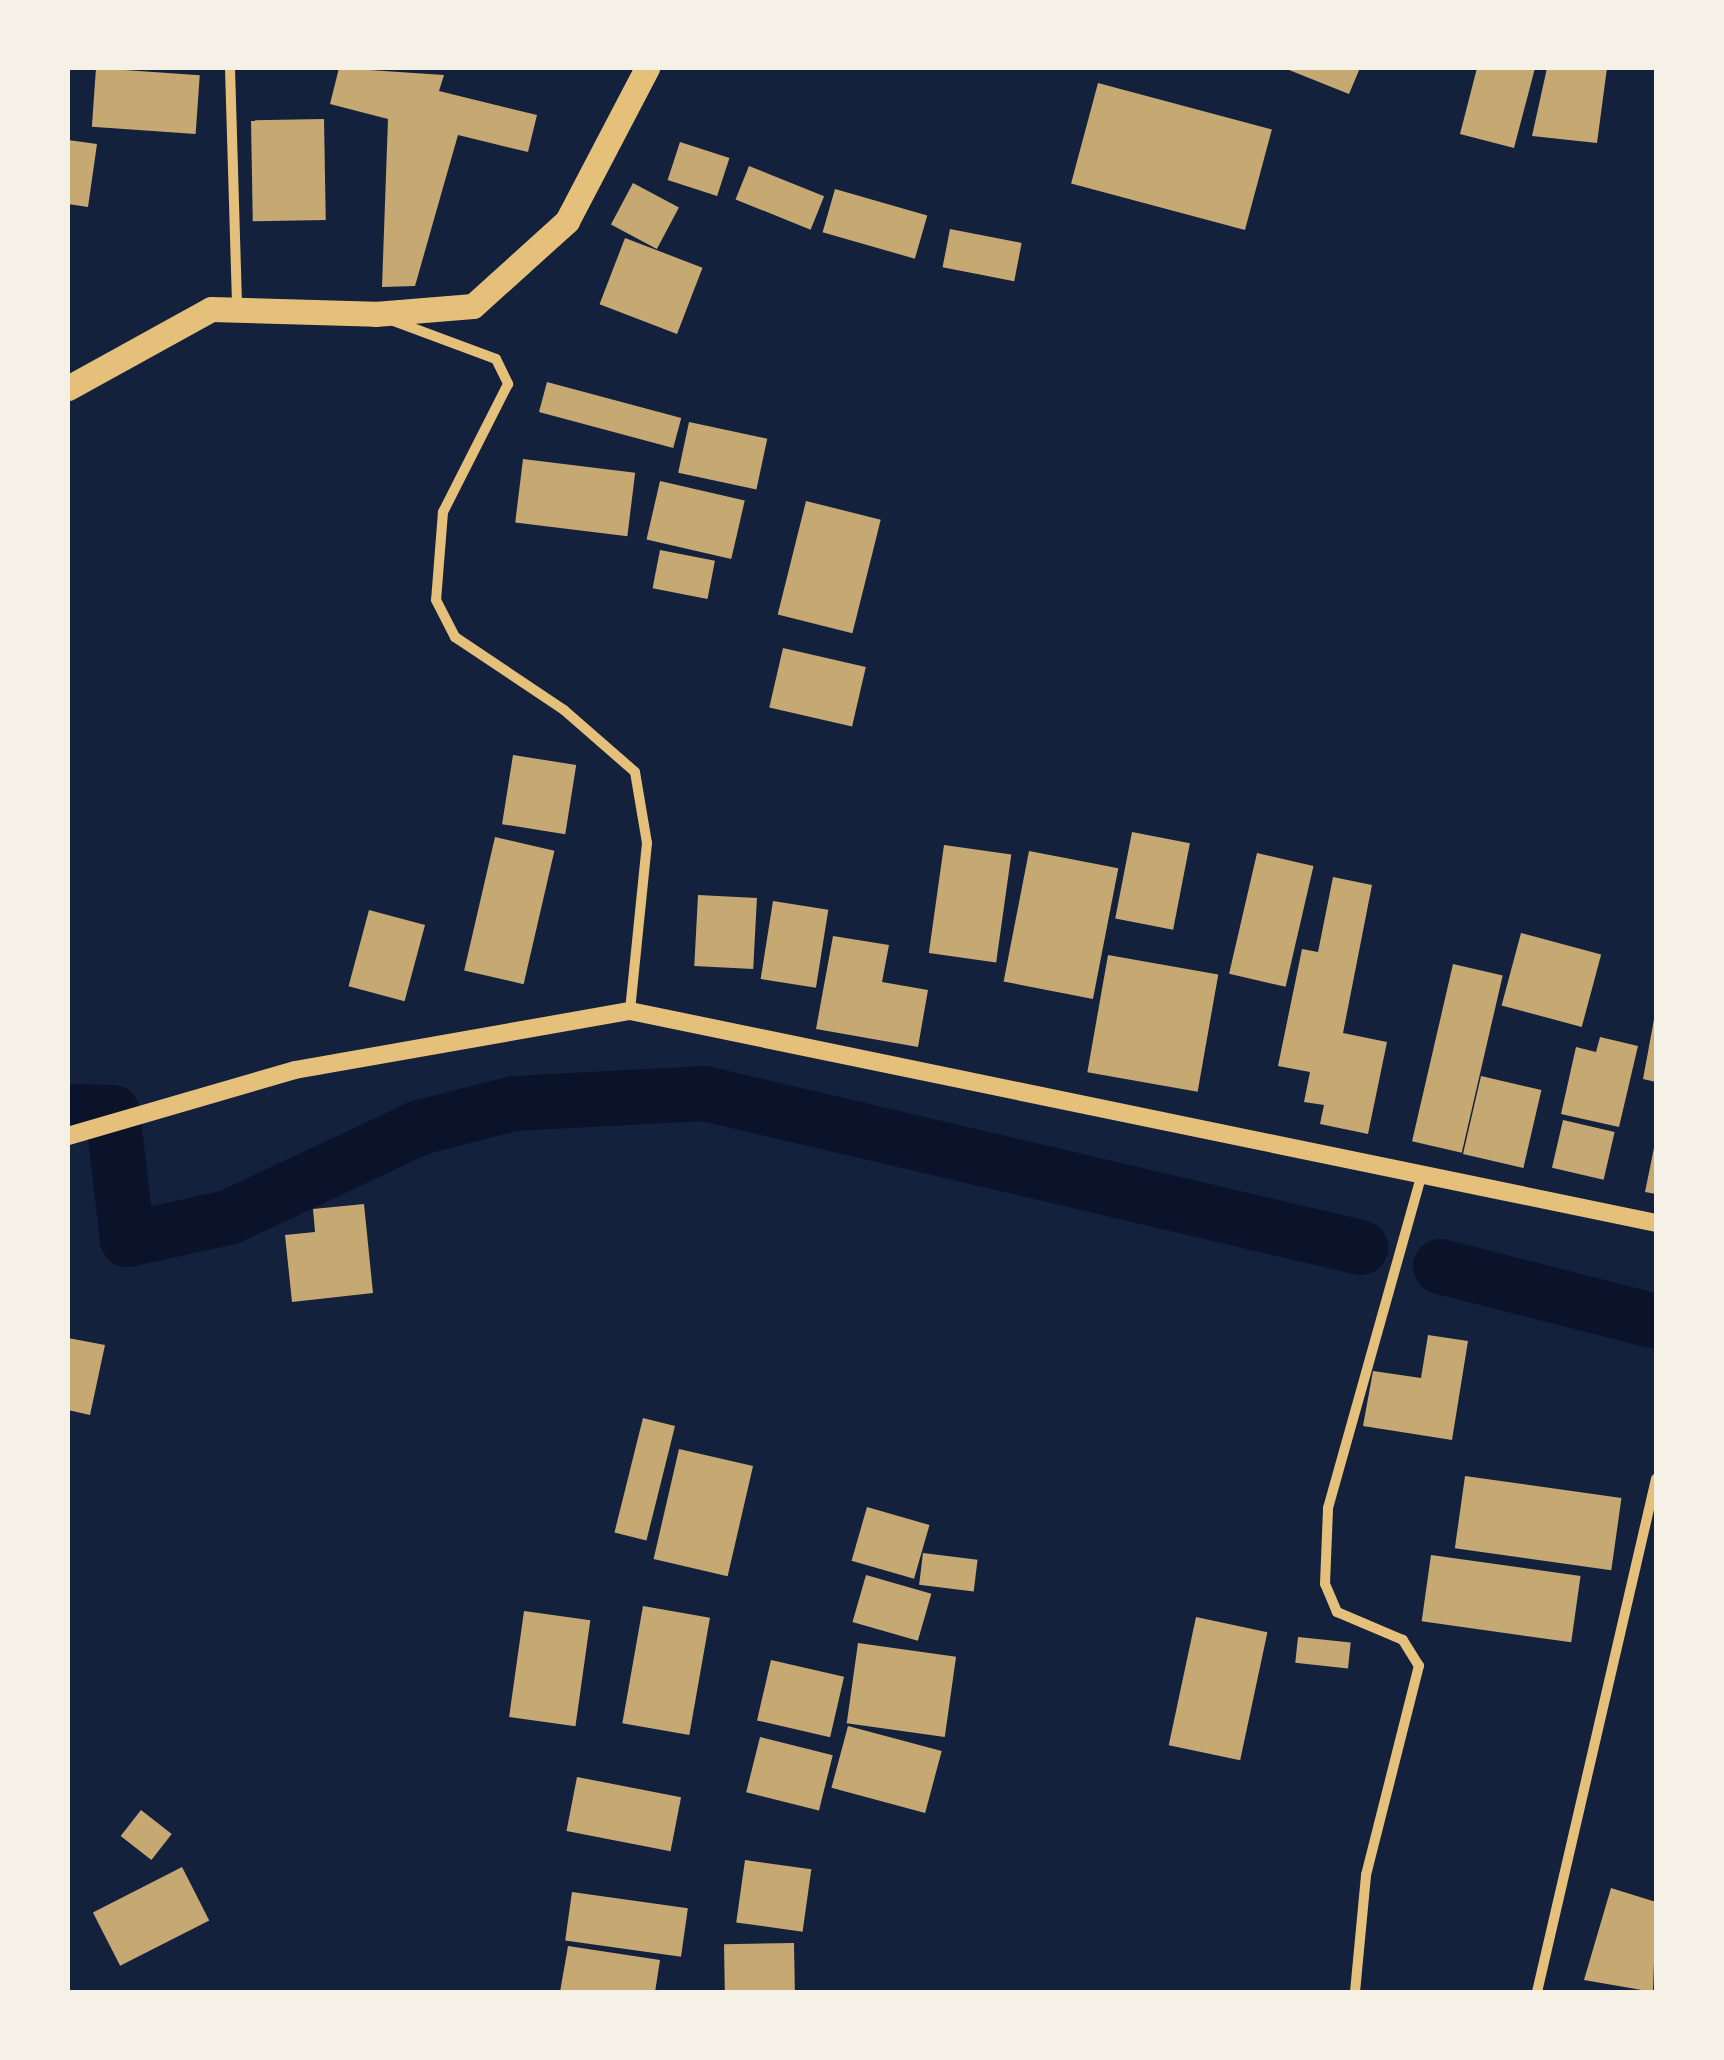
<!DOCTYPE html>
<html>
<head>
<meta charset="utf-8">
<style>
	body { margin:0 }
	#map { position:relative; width:1724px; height:2060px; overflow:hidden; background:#14213d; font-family:"Fira Sans",sans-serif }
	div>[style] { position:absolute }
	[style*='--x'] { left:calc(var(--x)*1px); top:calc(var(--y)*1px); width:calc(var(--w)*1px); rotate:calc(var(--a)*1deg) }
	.canal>* { height:55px; margin:-27.5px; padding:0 27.5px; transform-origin:27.5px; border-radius:27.5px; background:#0b132b }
	.building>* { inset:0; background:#c6a872; transform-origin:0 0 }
	.minor>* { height:10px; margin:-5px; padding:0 5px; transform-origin:5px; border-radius:5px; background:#e5c07b }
	.tertiary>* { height:18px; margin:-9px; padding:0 9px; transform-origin:9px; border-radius:9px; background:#e5c07b }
	.primary>* { height:25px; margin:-12.5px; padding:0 12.5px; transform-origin:12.5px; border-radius:12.5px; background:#e5c07b }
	span { translate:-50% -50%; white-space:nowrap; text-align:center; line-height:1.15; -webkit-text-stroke:8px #f6f1e7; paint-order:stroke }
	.frame { position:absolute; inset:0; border:70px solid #f6f1e7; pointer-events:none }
</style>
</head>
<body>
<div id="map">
	<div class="canal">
		<div style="--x:68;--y:1111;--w:44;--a:1.3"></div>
		<div style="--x:112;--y:1112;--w:128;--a:83.3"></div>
		<div style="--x:127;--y:1239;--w:103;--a:-12.3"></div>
		<div style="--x:228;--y:1217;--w:211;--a:-25.2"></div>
		<div style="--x:419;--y:1127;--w:97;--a:-14.3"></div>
		<div style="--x:513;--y:1103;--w:191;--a:-3"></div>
		<div style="--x:704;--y:1093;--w:674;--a:13.21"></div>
		<div style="--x:1440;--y:1266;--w:223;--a:14.3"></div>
	</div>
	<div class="building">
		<div style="left:96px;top:68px;width:104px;height:59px;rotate:4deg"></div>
		<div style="clip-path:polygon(339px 68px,444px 75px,439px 91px,537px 115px,528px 152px,458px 135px,415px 286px,382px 287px,388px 119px,330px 104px)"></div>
		<div style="clip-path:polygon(1284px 68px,1360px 68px,1349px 94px)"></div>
		<div style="clip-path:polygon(1477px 68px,1535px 68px,1514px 148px,1460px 134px)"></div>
		<div style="clip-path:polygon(1547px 68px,1607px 68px,1597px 143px,1532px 136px)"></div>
		<div style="left:1098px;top:83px;width:180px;height:104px;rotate:15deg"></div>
		<div style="left:324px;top:119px;width:101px;height:73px;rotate:89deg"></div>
		<div style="clip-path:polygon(68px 140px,97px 144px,88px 207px,68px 204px)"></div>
		<div style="left:680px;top:142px;width:52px;height:40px;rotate:18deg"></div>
		<div style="left:749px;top:166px;width:81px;height:36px;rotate:22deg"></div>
		<div style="left:633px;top:183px;width:52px;height:47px;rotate:28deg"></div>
		<div style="left:835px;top:189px;width:96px;height:45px;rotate:16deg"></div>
		<div style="left:950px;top:229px;width:73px;height:39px;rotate:11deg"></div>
		<div style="left:625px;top:238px;width:83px;height:71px;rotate:21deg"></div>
		<div style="left:547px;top:382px;width:139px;height:31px;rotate:15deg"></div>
		<div style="left:689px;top:422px;width:80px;height:52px;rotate:12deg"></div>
		<div style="left:523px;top:459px;width:113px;height:64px;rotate:7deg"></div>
		<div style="left:660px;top:481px;width:87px;height:60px;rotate:13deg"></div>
		<div style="left:806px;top:501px;width:77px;height:117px;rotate:14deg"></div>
		<div style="left:660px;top:550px;width:56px;height:39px;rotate:11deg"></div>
		<div style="left:783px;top:648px;width:85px;height:61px;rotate:13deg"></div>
		<div style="left:513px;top:755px;width:64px;height:70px;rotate:9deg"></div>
		<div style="left:1132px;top:832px;width:59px;height:88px;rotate:11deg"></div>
		<div style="left:495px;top:837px;width:61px;height:137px;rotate:13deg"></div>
		<div style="left:944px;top:845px;width:68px;height:109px;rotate:8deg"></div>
		<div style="left:1029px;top:851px;width:91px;height:133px;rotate:11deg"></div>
		<div style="left:1257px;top:853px;width:58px;height:124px;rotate:13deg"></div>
		<div style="clip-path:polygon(1333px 877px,1372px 885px,1343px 1033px,1387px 1042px,1368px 1134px,1320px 1124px,1324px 1105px,1304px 1102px,1310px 1072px,1278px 1066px,1302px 949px,1318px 952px)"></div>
		<div style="left:698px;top:895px;width:59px;height:71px;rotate:3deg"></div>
		<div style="left:773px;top:901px;width:56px;height:79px;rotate:9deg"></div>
		<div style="left:369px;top:910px;width:58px;height:79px;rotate:15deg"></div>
		<div style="left:1521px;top:933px;width:83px;height:75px;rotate:15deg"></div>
		<div style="clip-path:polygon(833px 936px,889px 945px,882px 982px,928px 990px,918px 1047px,816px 1029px)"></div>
		<div style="left:1108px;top:955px;width:112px;height:119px;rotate:10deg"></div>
		<div style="left:1453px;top:964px;width:51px;height:182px;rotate:13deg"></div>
		<div style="clip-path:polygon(1655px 1014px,1656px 1014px,1656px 1082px,1643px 1079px)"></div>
		<div style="clip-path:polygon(1600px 1037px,1638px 1046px,1619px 1127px,1561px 1114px,1576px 1047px,1596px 1052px)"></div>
		<div style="left:1481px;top:1076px;width:62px;height:80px;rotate:13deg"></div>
		<div style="left:1563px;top:1120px;width:53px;height:49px;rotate:13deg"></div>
		<div style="clip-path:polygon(1655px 1143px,1656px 1143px,1656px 1194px,1645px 1192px)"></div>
		<div style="clip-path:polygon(364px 1204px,373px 1293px,292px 1302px,285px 1235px,315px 1232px,313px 1209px)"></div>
		<div style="clip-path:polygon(1428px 1335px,1468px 1341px,1452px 1440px,1363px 1426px,1373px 1371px,1421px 1378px)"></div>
		<div style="clip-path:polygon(68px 1338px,105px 1345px,90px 1415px,68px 1410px)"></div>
		<div style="left:643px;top:1418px;width:33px;height:118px;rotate:14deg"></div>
		<div style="left:679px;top:1449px;width:76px;height:113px;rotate:13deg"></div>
		<div style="left:1465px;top:1476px;width:158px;height:73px;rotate:8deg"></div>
		<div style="left:867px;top:1507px;width:65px;height:56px;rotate:16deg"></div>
		<div style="left:923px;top:1553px;width:55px;height:32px;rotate:7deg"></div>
		<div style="left:1431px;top:1555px;width:151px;height:67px;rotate:8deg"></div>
		<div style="left:866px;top:1575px;width:68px;height:49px;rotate:16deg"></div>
		<div style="left:643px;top:1606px;width:68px;height:119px;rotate:10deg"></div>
		<div style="left:524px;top:1611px;width:67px;height:107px;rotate:8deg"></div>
		<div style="left:1196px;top:1617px;width:73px;height:131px;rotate:12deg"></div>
		<div style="left:1298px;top:1637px;width:53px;height:26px;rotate:6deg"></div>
		<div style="left:858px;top:1643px;width:99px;height:81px;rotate:8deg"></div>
		<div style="left:771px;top:1660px;width:75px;height:62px;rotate:13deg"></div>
		<div style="left:848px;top:1726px;width:97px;height:64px;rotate:15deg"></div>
		<div style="left:760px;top:1737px;width:75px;height:57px;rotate:14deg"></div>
		<div style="left:577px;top:1777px;width:106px;height:55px;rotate:11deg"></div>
		<div style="left:141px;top:1810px;width:39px;height:33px;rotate:38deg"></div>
		<div style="left:745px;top:1860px;width:67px;height:63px;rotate:8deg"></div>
		<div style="left:182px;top:1867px;width:60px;height:100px;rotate:63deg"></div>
		<div style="clip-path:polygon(1611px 1888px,1656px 1902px,1653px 1992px,1584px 1980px)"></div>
		<div style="left:572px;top:1892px;width:117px;height:49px;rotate:8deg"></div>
		<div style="left:794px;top:1943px;width:49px;height:70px;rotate:89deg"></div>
		<div style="clip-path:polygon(568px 1946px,660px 1960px,655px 1992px,560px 1992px)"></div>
	</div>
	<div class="minor">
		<div style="--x:230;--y:68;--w:238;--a:88.3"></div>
		<div style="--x:391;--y:320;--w:112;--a:20.4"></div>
		<div style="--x:496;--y:359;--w:28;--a:64"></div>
		<div style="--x:508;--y:384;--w:144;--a:116.9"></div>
		<div style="--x:443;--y:512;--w:88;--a:94.5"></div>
		<div style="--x:436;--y:600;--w:42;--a:62.8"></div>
		<div style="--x:455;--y:637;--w:131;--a:33.8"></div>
		<div style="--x:564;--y:710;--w:94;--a:41.1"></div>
		<div style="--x:635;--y:772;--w:72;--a:80.4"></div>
		<div style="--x:647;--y:843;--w:169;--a:95.8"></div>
		<div style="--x:1355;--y:1992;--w:118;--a:-84.6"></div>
		<div style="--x:1366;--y:1875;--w:216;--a:-75.8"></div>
		<div style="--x:1419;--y:1666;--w:31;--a:-122"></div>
		<div style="--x:1403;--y:1640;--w:72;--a:-157"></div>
		<div style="--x:1337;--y:1612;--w:30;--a:-113"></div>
		<div style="--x:1325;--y:1584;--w:76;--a:-87.7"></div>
		<div style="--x:1328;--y:1508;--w:341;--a:-74.3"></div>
		<div style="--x:1537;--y:1992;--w:527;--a:-76.94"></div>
	</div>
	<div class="tertiary">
		<div style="--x:68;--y:1136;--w:236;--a:-16.2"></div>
		<div style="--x:295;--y:1070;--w:340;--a:-10"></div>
		<div style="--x:630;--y:1011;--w:1048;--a:11.67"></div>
	</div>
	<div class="primary">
		<div style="--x:68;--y:388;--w:163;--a:-28.9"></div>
		<div style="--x:211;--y:309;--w:164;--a:1.7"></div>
		<div style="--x:375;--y:314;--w:98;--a:-4.7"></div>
		<div style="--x:473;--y:306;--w:127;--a:-42.1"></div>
		<div style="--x:567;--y:221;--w:173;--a:-62.4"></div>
	</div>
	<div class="frame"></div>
</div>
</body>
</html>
